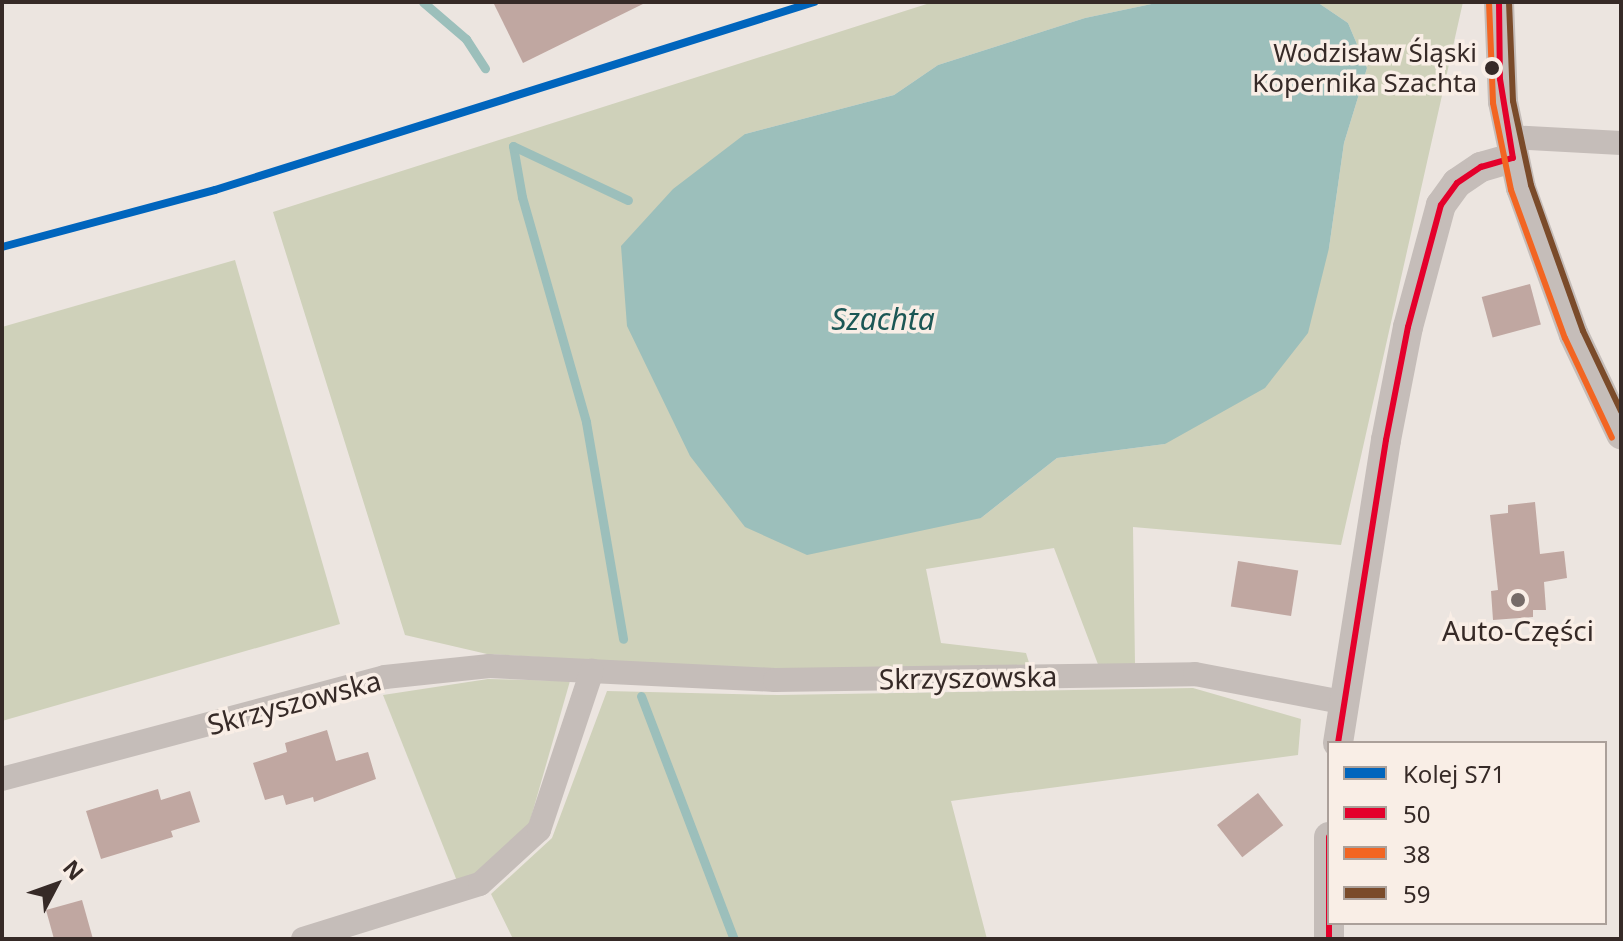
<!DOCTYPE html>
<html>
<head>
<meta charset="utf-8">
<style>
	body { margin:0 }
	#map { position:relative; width:1623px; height:941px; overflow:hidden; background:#ece5e0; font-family:"Noto Sans",sans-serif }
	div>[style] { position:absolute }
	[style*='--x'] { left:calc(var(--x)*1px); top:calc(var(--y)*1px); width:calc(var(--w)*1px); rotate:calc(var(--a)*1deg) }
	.green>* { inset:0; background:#cfd1ba }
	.water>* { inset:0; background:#9cbfbb }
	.stream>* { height:9px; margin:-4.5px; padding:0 4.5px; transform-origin:4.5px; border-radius:4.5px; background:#9cbfbb }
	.building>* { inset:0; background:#c0a7a1; transform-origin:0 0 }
	.minor>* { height:24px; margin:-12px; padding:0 12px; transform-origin:12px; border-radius:12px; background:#c5bdb9 }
	.tertiary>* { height:30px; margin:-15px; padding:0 15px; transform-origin:15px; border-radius:15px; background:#c5bdb9 }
	.bus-1>* { height:6px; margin:-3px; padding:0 3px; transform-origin:3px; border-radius:3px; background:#e4002b }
	.bus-2>* { height:6px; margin:-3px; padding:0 3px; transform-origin:3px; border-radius:3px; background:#f26522 }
	.bus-3>* { height:6px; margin:-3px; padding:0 3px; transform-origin:3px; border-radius:3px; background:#7a4b2a }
	.rail-1>* { height:8px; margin:-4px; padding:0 4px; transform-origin:4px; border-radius:4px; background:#0065bd }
	.dots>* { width:22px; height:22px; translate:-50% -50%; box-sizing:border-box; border:4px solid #f9eee6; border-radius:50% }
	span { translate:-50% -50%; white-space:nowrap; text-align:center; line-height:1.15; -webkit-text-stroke:7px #f9eee6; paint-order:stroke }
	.bus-label { font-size:26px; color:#362a27 }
	.right { translate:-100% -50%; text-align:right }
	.poi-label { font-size:28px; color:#362a27 }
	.street-label { font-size:28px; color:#362a27 }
	.water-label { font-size:30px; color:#1c5755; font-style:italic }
	.frame { position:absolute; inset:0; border:4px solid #362a27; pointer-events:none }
	.legend { position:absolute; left:1327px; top:741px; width:280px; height:184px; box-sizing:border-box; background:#f9eee6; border:2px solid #aba09a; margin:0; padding:10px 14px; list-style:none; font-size:24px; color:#362a27 }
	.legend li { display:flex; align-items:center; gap:16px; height:40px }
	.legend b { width:40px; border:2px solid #aba09a }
	.north { position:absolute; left:16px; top:845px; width:80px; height:80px; -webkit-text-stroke:6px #f9eee6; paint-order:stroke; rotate:49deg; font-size:22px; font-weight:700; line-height:32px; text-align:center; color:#362a27 }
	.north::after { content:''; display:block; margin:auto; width:28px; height:36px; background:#362a27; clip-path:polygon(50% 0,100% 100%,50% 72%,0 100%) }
</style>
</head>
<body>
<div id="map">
	<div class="green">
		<div style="clip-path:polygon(933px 2px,1161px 2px,1085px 18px,938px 65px,894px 95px,745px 134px,981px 518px,1057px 458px,1165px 444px,1329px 248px,1344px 143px,1367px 68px,1348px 23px,1317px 2px,1463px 2px,1341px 545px,1133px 527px,1135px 664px,1099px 667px,1054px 548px,926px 569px,941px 643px,1026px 653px,1031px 669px,775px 671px,487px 654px,405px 635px,273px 212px)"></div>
		<div style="clip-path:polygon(235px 260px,340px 624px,2px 721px,2px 327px)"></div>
		<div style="clip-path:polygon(488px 679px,570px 681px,528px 828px,474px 875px,457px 881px,383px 695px)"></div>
		<div style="clip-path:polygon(1193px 688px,1301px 719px,1298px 755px,951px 801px,987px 939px,513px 939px,491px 894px,552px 838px,607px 691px,778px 695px)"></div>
	</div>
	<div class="water">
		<div style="clip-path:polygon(1161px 2px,1317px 2px,1348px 23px,1367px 68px,1344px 143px,1329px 248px,1308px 333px,1265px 388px,1165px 444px,1057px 458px,981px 518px,807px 555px,745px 527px,690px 456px,627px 326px,621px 246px,673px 189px,745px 134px,894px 95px,938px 65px,1085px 18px)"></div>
	</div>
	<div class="stream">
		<div style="--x:423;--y:2;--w:57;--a:40.7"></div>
		<div style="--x:466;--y:39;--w:35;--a:57"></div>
		<div style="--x:513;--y:146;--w:52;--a:80"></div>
		<div style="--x:522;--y:197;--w:234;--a:74.1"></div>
		<div style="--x:586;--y:422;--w:220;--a:80.3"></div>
		<div style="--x:513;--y:146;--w:127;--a:25.2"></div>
		<div style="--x:641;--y:696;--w:260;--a:69.1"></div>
	</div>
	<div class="building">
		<div style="clip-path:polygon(493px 2px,647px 2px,523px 63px)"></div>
		<div style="left:1530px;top:284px;width:42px;height:50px;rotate:75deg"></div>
		<div style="clip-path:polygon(1535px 502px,1540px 554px,1564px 551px,1567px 578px,1544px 582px,1546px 610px,1533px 610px,1533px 617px,1493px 620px,1491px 591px,1498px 590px,1490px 515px,1508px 513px,1508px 505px)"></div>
		<div style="left:1238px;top:561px;width:61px;height:46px;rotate:9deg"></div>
		<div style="clip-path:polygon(327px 730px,336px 761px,368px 752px,376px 779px,314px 802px,313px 797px,286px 805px,283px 795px,265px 800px,253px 763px,287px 752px,285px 743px)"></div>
		<div style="clip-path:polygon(158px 789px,161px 800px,190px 791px,200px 822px,171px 831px,173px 837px,101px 859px,86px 811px)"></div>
		<div style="left:1258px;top:793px;width:41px;height:52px;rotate:52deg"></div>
		<div style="clip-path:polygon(82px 900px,93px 939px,54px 939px,46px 910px)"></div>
	</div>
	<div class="minor">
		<div style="--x:1509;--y:137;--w:112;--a:3.1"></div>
		<div style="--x:2;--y:779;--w:396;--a:-14.9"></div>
		<div style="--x:385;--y:677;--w:105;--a:-6"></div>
		<div style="--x:489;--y:666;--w:286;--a:2.8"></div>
		<div style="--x:775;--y:680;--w:420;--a:-0.8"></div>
		<div style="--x:1195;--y:674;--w:150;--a:10.8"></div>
		<div style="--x:303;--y:939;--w:185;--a:-17.3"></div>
		<div style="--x:480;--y:884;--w:80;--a:-42.5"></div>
		<div style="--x:539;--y:830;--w:168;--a:-71.6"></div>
	</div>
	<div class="tertiary">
		<div style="--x:1499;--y:2;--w:100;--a:87.7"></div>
		<div style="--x:1503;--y:102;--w:88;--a:78.2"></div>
		<div style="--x:1521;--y:188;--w:156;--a:70.2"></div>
		<div style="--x:1574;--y:335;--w:110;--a:64.6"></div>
		<div style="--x:1338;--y:743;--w:307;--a:-81"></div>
		<div style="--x:1386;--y:440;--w:115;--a:-79"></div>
		<div style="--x:1408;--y:327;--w:126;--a:-74.9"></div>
		<div style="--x:1441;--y:205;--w:27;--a:-54"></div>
		<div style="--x:1457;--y:183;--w:29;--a:-34"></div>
		<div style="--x:1481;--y:167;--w:33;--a:-16"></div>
		<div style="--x:1329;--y:837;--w:102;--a:90"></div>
	</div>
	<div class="bus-1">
		<div style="--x:1499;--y:2;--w:77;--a:89.3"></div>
		<div style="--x:1500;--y:79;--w:80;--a:80.7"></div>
		<div style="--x:1338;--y:743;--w:307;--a:-81"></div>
		<div style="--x:1386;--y:440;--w:115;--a:-79"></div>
		<div style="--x:1408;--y:327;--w:126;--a:-74.9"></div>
		<div style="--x:1441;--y:205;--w:27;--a:-54"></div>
		<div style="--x:1457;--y:183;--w:29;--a:-34"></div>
		<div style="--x:1481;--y:167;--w:33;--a:-16"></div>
		<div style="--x:1329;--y:837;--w:102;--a:90"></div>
	</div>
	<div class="bus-2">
		<div style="--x:1489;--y:2;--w:101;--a:87.7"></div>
		<div style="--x:1493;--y:103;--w:89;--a:78.3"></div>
		<div style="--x:1511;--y:190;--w:158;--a:70"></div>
		<div style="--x:1565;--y:338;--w:110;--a:64.8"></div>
	</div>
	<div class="bus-3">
		<div style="--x:1509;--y:2;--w:99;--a:87.7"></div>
		<div style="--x:1513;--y:101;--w:86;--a:77.9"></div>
		<div style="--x:1531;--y:185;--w:155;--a:70.4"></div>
		<div style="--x:1583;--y:331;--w:89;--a:64.6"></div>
	</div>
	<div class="rail-1">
		<div style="--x:2;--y:247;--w:220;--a:-15"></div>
		<div style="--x:215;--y:190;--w:628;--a:-17.42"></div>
	</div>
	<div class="dots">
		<div style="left:1492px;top:68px;background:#362a27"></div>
		<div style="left:1518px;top:600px;background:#766b68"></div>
	</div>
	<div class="bus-label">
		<span class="right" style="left:1477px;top:68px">Wodzisław Śląski<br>Kopernika Szachta</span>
	</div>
	<div class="poi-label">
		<span style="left:1518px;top:630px">Auto-Części</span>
	</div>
	<div class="street-label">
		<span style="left:968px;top:677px;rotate:-1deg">Skrzyszowska</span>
		<span style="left:294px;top:702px;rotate:-15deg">Skrzyszowska</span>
	</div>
	<div class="water-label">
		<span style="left:883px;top:319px">Szachta</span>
	</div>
	<div class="frame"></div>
	<ul class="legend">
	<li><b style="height:10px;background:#0065bd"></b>Kolej S71</li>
	<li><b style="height:10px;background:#e4002b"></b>50</li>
	<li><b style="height:10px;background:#f26522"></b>38</li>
	<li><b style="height:10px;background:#7a4b2a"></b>59</li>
	</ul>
	<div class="north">N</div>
</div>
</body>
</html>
